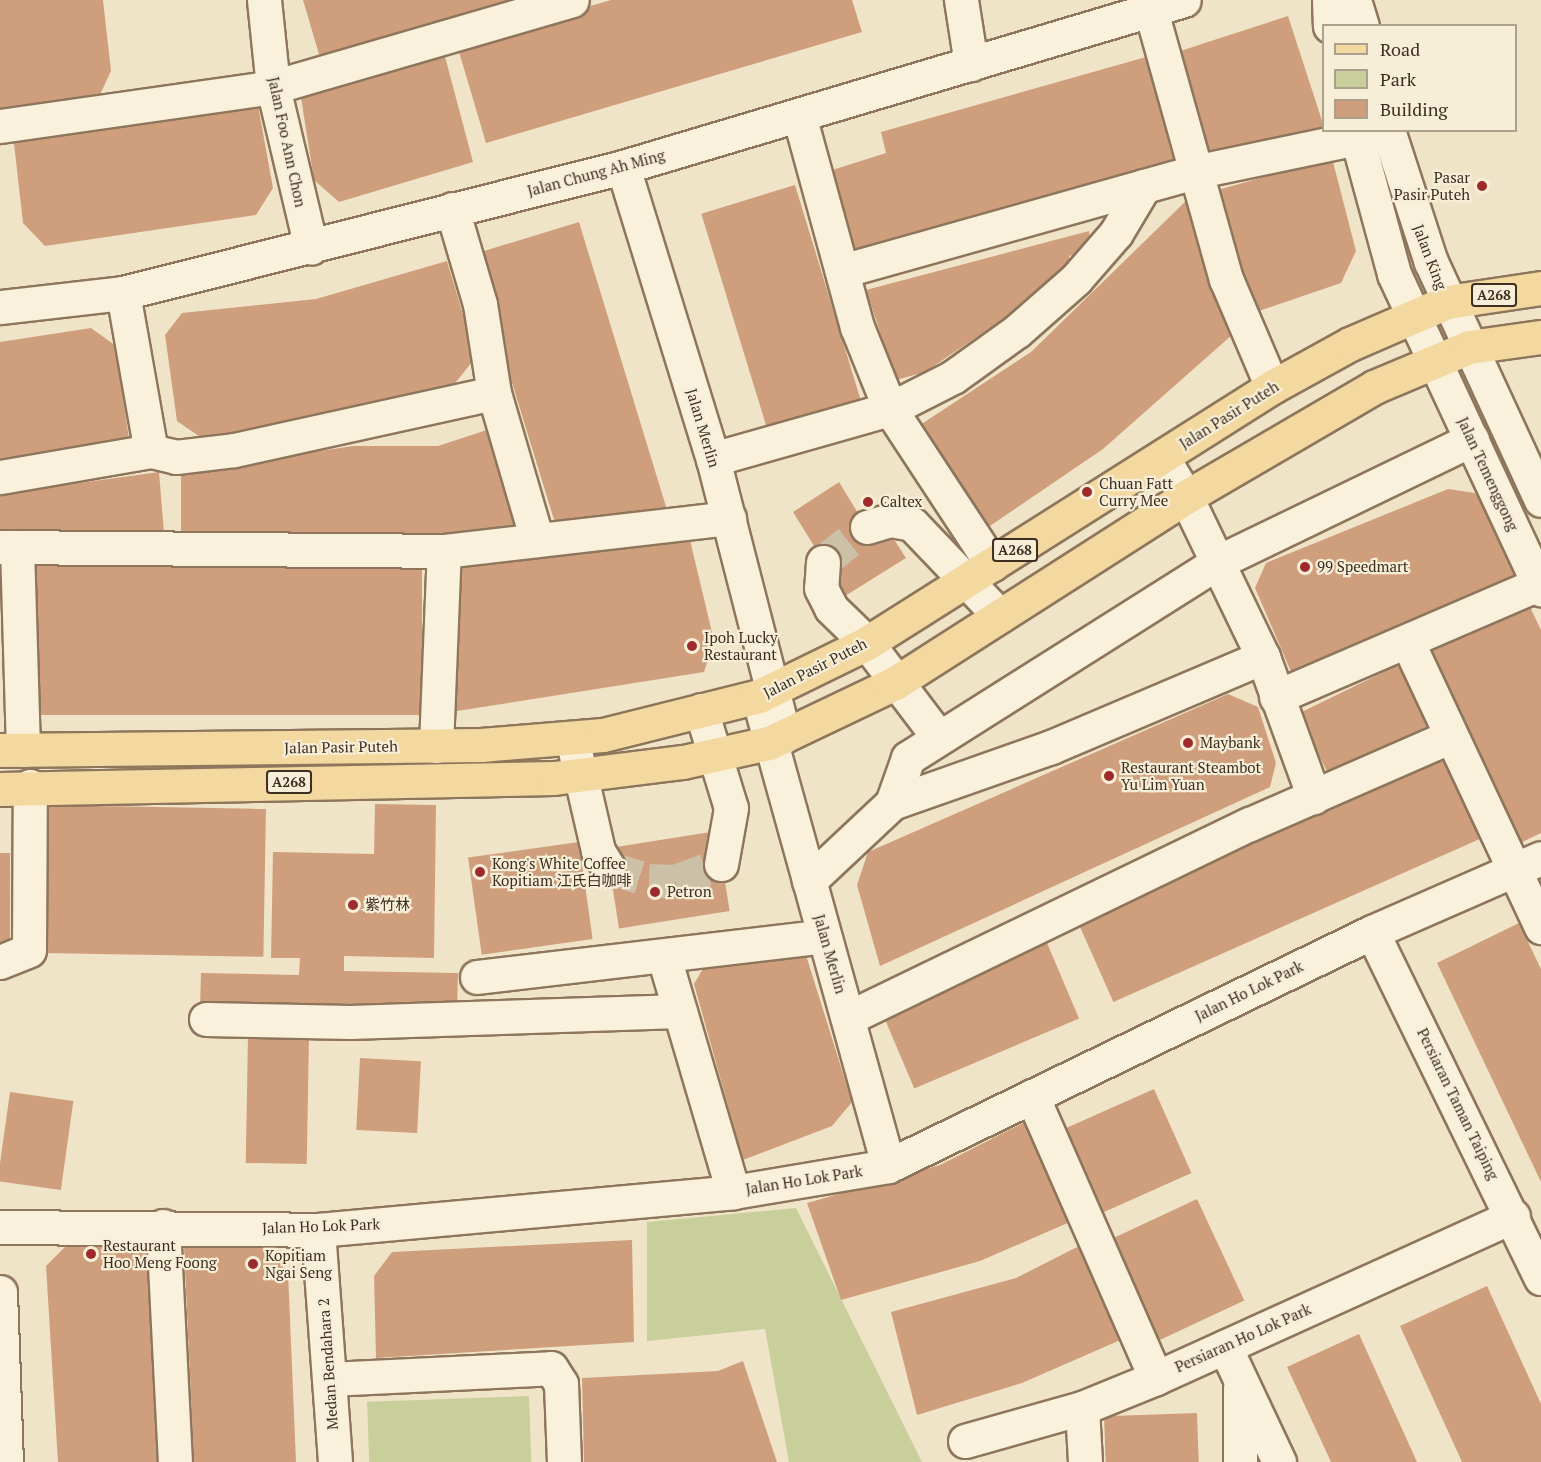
<!DOCTYPE html>
<html>
<head>
<meta charset="utf-8">
<style>
	body { margin:0 }
	#map { position:relative; width:1541px; height:1462px; overflow:hidden; background:#f0e4c8; font-family:"PT Serif","Noto Sans SC",serif }
	div>[style] { position:absolute }
	[style*='--x'] { left:calc(var(--x)*1px); top:calc(var(--y)*1px); width:calc(var(--w)*1px); rotate:calc(var(--a)*1deg) }
	.green>* { inset:0; background:#c9cf9b; transform-origin:0 0 }
	.building>* { inset:0; background:#cf9f7d; transform-origin:0 0 }
	.minor-tunnel>* { height:33px; margin-top:-16.5px; transform-origin:0; background:repeating-linear-gradient(90deg,#ccc0a6 0 33px,transparent 0 49px) }
	.roads { filter:drop-shadow(2px 0 #8d765c) drop-shadow(-2px 0 #8d765c) drop-shadow(0 2px #8d765c) drop-shadow(0 -2px #8d765c) }
	.minor>* { height:33px; margin:-16.5px; padding:0 16.5px; transform-origin:16.5px; border-radius:16.5px; background:#faf1dc }
	.major>* { height:33px; margin:-16.5px; padding:0 16.5px; transform-origin:16.5px; border-radius:16.5px; background:#f3d9a0 }
	.dots>* { width:16px; height:16px; translate:-50% -50%; box-sizing:border-box; border:3px solid #f7eed8; border-radius:50% }
	span { translate:-50% -50%; white-space:nowrap; text-align:center; line-height:1.15; -webkit-text-stroke:4.5px #f7eed8; paint-order:stroke }
	.shield-label span { padding:2px 4px; background:#f7eed8; border:2px solid; border-radius:4px; -webkit-text-stroke-width:0 }
	.shield-label { font-size:14px; color:#3d2e20; font-weight:700 }
	.street-label { font-size:15px; color:#3d2e20 }
	.poi-label { font-size:15px; color:#3d2e20 }
	.right { translate:-100% -50%; text-align:right }
	.left { translate:0 -50%; text-align:left }
	.legend { position:absolute; left:1322px; top:24px; width:195px; height:108px; box-sizing:border-box; background:#f7eed8; border:2px solid #ada18e; margin:0; padding:8px 10px; list-style:none; font-size:18px; color:#3d2e20 }
	.legend li { display:flex; align-items:center; gap:12px; height:30px }
	.legend b { width:30px; border:2px solid #ada18e }
</style>
</head>
<body>
<div id="map">
	<div class="green">
		<div style="clip-path:polygon(796px 1208px,922px 1462px,789px 1462px,765px 1329px,647px 1341px,647px 1222px)"></div>
		<div style="left:529px;top:1396px;width:66px;height:162px;rotate:88deg"></div>
	</div>
	<div class="building">
		<div style="clip-path:polygon(0 0,103px 0,111px 71px,98px 99px,0 113px)"></div>
		<div style="clip-path:polygon(303px 0,524px 0,321px 61px)"></div>
		<div style="clip-path:polygon(611px 0,852px 0,862px 32px,486px 143px,457px 45px)"></div>
		<div style="left:1288px;top:16px;width:119px;height:123px;rotate:72deg"></div>
		<div style="clip-path:polygon(443px 49px,473px 162px,339px 202px,314px 180px,299px 85px)"></div>
		<div style="clip-path:polygon(1146px 57px,1176px 155px,1161px 177px,851px 261px,826px 172px,886px 153px,881px 132px)"></div>
		<div style="clip-path:polygon(257px 100px,273px 188px,256px 215px,45px 246px,23px 223px,13px 135px)"></div>
		<div style="clip-path:polygon(1332px 158px,1356px 251px,1341px 283px,1256px 312px,1214px 191px)"></div>
		<div style="left:795px;top:185px;width:235px;height:98px;rotate:73deg"></div>
		<div style="clip-path:polygon(1190px 197px,1232px 335px,1103px 449px,984px 530px,917px 427px,1031px 352px)"></div>
		<div style="left:579px;top:222px;width:307px;height:111px;rotate:73deg"></div>
		<div style="clip-path:polygon(1089px 231px,1092px 251px,1069px 256px,1073px 273px,1037px 304px,990px 328px,925px 372px,896px 380px,866px 290px)"></div>
		<div style="clip-path:polygon(447px 261px,476px 357px,452px 387px,348px 415px,203px 439px,177px 421px,165px 335px,182px 313px,316px 299px)"></div>
		<div style="clip-path:polygon(91px 328px,116px 346px,129px 439px,0 461px,0 342px)"></div>
		<div style="clip-path:polygon(496px 427px,523px 525px,444px 539px,181px 534px,181px 472px,353px 446px,438px 446px)"></div>
		<div style="clip-path:polygon(159px 472px,164px 533px,0 537px,0 494px)"></div>
		<div style="clip-path:polygon(839px 482px,872px 536px,886px 527px,906px 558px,845px 596px,793px 512px)"></div>
		<div style="clip-path:polygon(1448px 489px,1481px 494px,1515px 576px,1292px 674px,1255px 588px,1266px 563px)"></div>
		<div style="clip-path:polygon(690px 540px,714px 641px,704px 672px,457px 711px,453px 561px)"></div>
		<div style="left:26px;top:564px;width:396px;height:151px"></div>
		<div style="clip-path:polygon(1529px 605px,1541px 630px,1541px 833px,1518px 844px,1425px 653px)"></div>
		<div style="left:1402px;top:663px;width:68px;height:115px;rotate:64deg"></div>
		<div style="clip-path:polygon(1228px 694px,1258px 707px,1276px 763px,1270px 787px,880px 966px,857px 885px,868px 852px)"></div>
		<div style="left:1448px;top:748px;width:96px;height:409px;rotate:66deg"></div>
		<div style="clip-path:polygon(375px 804px,436px 805px,434px 958px,344px 956px,344px 971px,458px 973px,457px 1011px,200px 1006px,201px 973px,299px 975px,300px 958px,271px 958px,273px 852px,374px 854px)"></div>
		<div style="left:44px;top:805px;width:222px;height:148px;rotate:1deg"></div>
		<div style="left:717px;top:831px;width:81px;height:112px;rotate:81deg"></div>
		<div style="left:579px;top:842px;width:98px;height:112px;rotate:82deg"></div>
		<div style="left:0;top:853px;width:10px;height:99px"></div>
		<div style="clip-path:polygon(1519px 923px,1541px 969px,1541px 1182px,1437px 963px)"></div>
		<div style="left:1047px;top:943px;width:82px;height:179px;rotate:67deg"></div>
		<div style="clip-path:polygon(805px 952px,852px 1102px,832px 1126px,743px 1160px,694px 984px,707px 962px)"></div>
		<div style="left:248px;top:1034px;width:61px;height:129px;rotate:1deg"></div>
		<div style="left:360px;top:1058px;width:61px;height:72px;rotate:3deg"></div>
		<div style="left:1154px;top:1089px;width:92px;height:101px;rotate:66deg"></div>
		<div style="left:10px;top:1092px;width:64px;height:90px;rotate:8deg"></div>
		<div style="clip-path:polygon(1027px 1121px,1070px 1222px,980px 1261px,841px 1300px,807px 1203px,940px 1165px)"></div>
		<div style="left:1197px;top:1199px;width:112px;height:98px;rotate:65deg"></div>
		<div style="clip-path:polygon(632px 1240px,634px 1342px,376px 1358px,374px 1276px,392px 1252px)"></div>
		<div style="clip-path:polygon(71px 1241px,149px 1243px,159px 1462px,58px 1462px,46px 1266px)"></div>
		<div style="clip-path:polygon(1083px 1244px,1125px 1338px,1022px 1383px,917px 1415px,891px 1312px,1016px 1278px)"></div>
		<div style="clip-path:polygon(265px 1247px,288px 1272px,296px 1462px,194px 1462px,184px 1248px)"></div>
		<div style="clip-path:polygon(1487px 1286px,1541px 1404px,1541px 1462px,1462px 1462px,1400px 1326px)"></div>
		<div style="clip-path:polygon(1359px 1334px,1417px 1462px,1331px 1462px,1287px 1367px)"></div>
		<div style="clip-path:polygon(743px 1361px,777px 1462px,584px 1462px,582px 1378px,718px 1371px)"></div>
		<div style="left:1197px;top:1413px;width:49px;height:93px;rotate:88deg"></div>
	</div>
	<div class="minor-tunnel">
		<div style="--x:823;--y:562;--w:56;--a:-38.5"></div>
		<div style="--x:608;--y:867;--w:43;--a:17.6"></div>
		<div style="--x:649;--y:880;--w:26;--a:2"></div>
		<div style="--x:675;--y:881;--w:49;--a:-20.3"></div>
	</div>
	<div class="roads">
		<div class="minor">
			<div style="--x:264;--y:0;--w:87;--a:84.1"></div>
			<div style="--x:273;--y:87;--w:165;--a:76.7"></div>
			<div style="--x:961;--y:0;--w:65;--a:81.1"></div>
			<div style="--x:1148;--y:0;--w:290;--a:74.4"></div>
			<div style="--x:1226;--y:279;--w:117;--a:66.9"></div>
			<div style="--x:1329;--y:0;--w:26;--a:88"></div>
			<div style="--x:1354;--y:0;--w:27;--a:73"></div>
			<div style="--x:799;--y:115;--w:220;--a:74.7"></div>
			<div style="--x:857;--y:327;--w:88;--a:68.1"></div>
			<div style="--x:890;--y:409;--w:186;--a:56.7"></div>
			<div style="--x:0;--y:126;--w:276;--a:-8.1"></div>
			<div style="--x:273;--y:87;--w:311;--a:-16.2"></div>
			<div style="--x:1355;--y:130;--w:149;--a:74.8"></div>
			<div style="--x:1394;--y:274;--w:348;--a:65"></div>
			<div style="--x:1388;--y:130;--w:139;--a:72"></div>
			<div style="--x:1431;--y:262;--w:262;--a:65.2"></div>
			<div style="--x:623;--y:167;--w:306;--a:72.9"></div>
			<div style="--x:713;--y:459;--w:286;--a:75.6"></div>
			<div style="--x:452;--y:209;--w:99;--a:73.6"></div>
			<div style="--x:480;--y:304;--w:90;--a:81.1"></div>
			<div style="--x:494;--y:393;--w:153;--a:73.7"></div>
			<div style="--x:842;--y:271;--w:366;--a:-15.7"></div>
			<div style="--x:1194;--y:172;--w:167;--a:-11.8"></div>
			<div style="--x:123;--y:293;--w:160;--a:80"></div>
			<div style="--x:151;--y:451;--w:26;--a:13"></div>
			<div style="--x:176;--y:457;--w:58;--a:-6.9"></div>
			<div style="--x:234;--y:450;--w:266;--a:-12.4"></div>
			<div style="--x:0;--y:307;--w:124;--a:-6.5"></div>
			<div style="--x:123;--y:293;--w:516;--a:-14.14"></div>
			<div style="--x:623;--y:167;--w:585;--a:-16.58"></div>
			<div style="--x:1162;--y:457;--w:47;--a:59"></div>
			<div style="--x:1186;--y:497;--w:178;--a:64.3"></div>
			<div style="--x:1263;--y:657;--w:149;--a:70"></div>
			<div style="--x:713;--y:459;--w:184;--a:-15.8"></div>
			<div style="--x:890;--y:409;--w:71;--a:-26.9"></div>
			<div style="--x:953;--y:377;--w:79;--a:-35.7"></div>
			<div style="--x:1017;--y:331;--w:79;--a:-41.4"></div>
			<div style="--x:1076;--y:279;--w:61;--a:-49"></div>
			<div style="--x:1116;--y:233;--w:55;--a:-59.2"></div>
			<div style="--x:0;--y:477;--w:153;--a:-9.8"></div>
			<div style="--x:867;--y:527;--w:24;--a:-17"></div>
			<div style="--x:890;--y:520;--w:22;--a:10"></div>
			<div style="--x:912;--y:524;--w:127;--a:46.3"></div>
			<div style="--x:0;--y:547;--w:444;--a:0.5"></div>
			<div style="--x:444;--y:551;--w:287;--a:-6.6"></div>
			<div style="--x:17;--y:547;--w:203;--a:88.3"></div>
			<div style="--x:823;--y:562;--w:26;--a:94"></div>
			<div style="--x:821;--y:588;--w:22;--a:63"></div>
			<div style="--x:831;--y:608;--w:50;--a:44.2"></div>
			<div style="--x:867;--y:643;--w:119;--a:52.8"></div>
			<div style="--x:1408;--y:643;--w:314;--a:64.9"></div>
			<div style="--x:1276;--y:697;--w:286;--a:-23.3"></div>
			<div style="--x:701;--y:710;--w:102;--a:73"></div>
			<div style="--x:731;--y:808;--w:57;--a:100.1"></div>
			<div style="--x:763;--y:714;--w:469;--a:74.5"></div>
			<div style="--x:572;--y:738;--w:116;--a:77"></div>
			<div style="--x:598;--y:851;--w:19;--a:58"></div>
			<div style="--x:436;--y:746;--w:195;--a:-87.7"></div>
			<div style="--x:892;--y:803;--w:48;--a:-70.4"></div>
			<div style="--x:908;--y:758;--w:367;--a:-32.3"></div>
			<div style="--x:1218;--y:562;--w:282;--a:-25.8"></div>
			<div style="--x:809;--y:881;--w:114;--a:-43.2"></div>
			<div style="--x:892;--y:803;--w:169;--a:-19.4"></div>
			<div style="--x:1051;--y:747;--w:230;--a:-23"></div>
			<div style="--x:1372;--y:932;--w:385;--a:64"></div>
			<div style="--x:664;--y:957;--w:245;--a:73.6"></div>
			<div style="--x:0;--y:962;--w:31;--a:-22"></div>
			<div style="--x:29;--y:950;--w:164;--a:-89.7"></div>
			<div style="--x:477;--y:977;--w:349;--a:-6.7"></div>
			<div style="--x:848;--y:1018;--w:446;--a:-25.8"></div>
			<div style="--x:1250;--y:824;--w:219;--a:-23.6"></div>
			<div style="--x:206;--y:1019;--w:144;--a:1.2"></div>
			<div style="--x:350;--y:1022;--w:330;--a:-1.9"></div>
			<div style="--x:1032;--y:1096;--w:308;--a:66.3"></div>
			<div style="--x:163;--y:1226;--w:236;--a:87.1"></div>
			<div style="--x:0;--y:1227;--w:318;--a:0.5"></div>
			<div style="--x:318;--y:1230;--w:417;--a:-5.2"></div>
			<div style="--x:733;--y:1192;--w:157;--a:-9.5"></div>
			<div style="--x:888;--y:1166;--w:538;--a:-25.8"></div>
			<div style="--x:1372;--y:932;--w:184;--a:-23.6"></div>
			<div style="--x:318;--y:1230;--w:233;--a:85.8"></div>
			<div style="--x:0;--y:1292;--w:170;--a:88"></div>
			<div style="--x:1225;--y:1347;--w:127;--a:64.8"></div>
			<div style="--x:329;--y:1379;--w:222;--a:-2.8"></div>
			<div style="--x:551;--y:1368;--w:19;--a:58"></div>
			<div style="--x:561;--y:1384;--w:78;--a:87.8"></div>
			<div style="--x:1082;--y:1408;--w:54;--a:86.8"></div>
			<div style="--x:965;--y:1441;--w:122;--a:-15.8"></div>
			<div style="--x:1082;--y:1408;--w:80;--a:-22.1"></div>
			<div style="--x:1156;--y:1378;--w:392;--a:-24.4"></div>
			<div style="--x:1240;--y:1462;--w:74;--a:-90"></div>
		</div>
		<div class="major">
			<div style="--x:0;--y:750;--w:481;--a:-0.6"></div>
			<div style="--x:481;--y:745;--w:122;--a:-4.7"></div>
			<div style="--x:603;--y:735;--w:161;--a:-14"></div>
			<div style="--x:759;--y:696;--w:120;--a:-26.1"></div>
			<div style="--x:867;--y:643;--w:479;--a:-32.3"></div>
			<div style="--x:1272;--y:387;--w:89;--a:-28.9"></div>
			<div style="--x:1350;--y:344;--w:106;--a:-23.4"></div>
			<div style="--x:1447;--y:302;--w:95;--a:-8.5"></div>
			<div style="--x:0;--y:789;--w:554;--a:-1.14"></div>
			<div style="--x:554;--y:778;--w:130;--a:-7.1"></div>
			<div style="--x:683;--y:762;--w:88;--a:-12.5"></div>
			<div style="--x:769;--y:743;--w:140;--a:-25.5"></div>
			<div style="--x:895;--y:683;--w:345;--a:-32.6"></div>
			<div style="--x:1186;--y:497;--w:218;--a:-30.3"></div>
			<div style="--x:1374;--y:387;--w:103;--a:-22.8"></div>
			<div style="--x:1469;--y:347;--w:73;--a:-7.9"></div>
		</div>
	</div>
	<div class="dots">
		<div style="left:1482px;top:186px;background:#9e2a2b"></div>
		<div style="left:1087px;top:492px;background:#9e2a2b"></div>
		<div style="left:868px;top:502px;background:#9e2a2b"></div>
		<div style="left:1305px;top:567px;background:#9e2a2b"></div>
		<div style="left:692px;top:646px;background:#9e2a2b"></div>
		<div style="left:1188px;top:743px;background:#9e2a2b"></div>
		<div style="left:1109px;top:776px;background:#9e2a2b"></div>
		<div style="left:480px;top:872px;background:#9e2a2b"></div>
		<div style="left:655px;top:892px;background:#9e2a2b"></div>
		<div style="left:353px;top:905px;background:#9e2a2b"></div>
		<div style="left:91px;top:1254px;background:#9e2a2b"></div>
		<div style="left:253px;top:1264px;background:#9e2a2b"></div>
	</div>
	<div class="shield-label">
		<span style="left:1494px;top:295px">A268</span>
		<span style="left:1015px;top:550px">A268</span>
		<span style="left:289px;top:782px">A268</span>
	</div>
	<div class="street-label">
		<span style="left:287px;top:142px;rotate:78deg">Jalan Foo Ann Chon</span>
		<span style="left:596px;top:173px;rotate:-15deg">Jalan Chung Ah Ming</span>
		<span style="left:1430px;top:257px;rotate:69deg">Jalan King</span>
		<span style="left:1229px;top:415px;rotate:-32deg">Jalan Pasir Puteh</span>
		<span style="left:703px;top:428px;rotate:73deg">Jalan Merlin</span>
		<span style="left:1488px;top:474px;rotate:65deg">Jalan Temenggong</span>
		<span style="left:815px;top:668px;rotate:-27deg">Jalan Pasir Puteh</span>
		<span style="left:341px;top:747px;rotate:-1deg">Jalan Pasir Puteh</span>
		<span style="left:830px;top:954px;rotate:74deg">Jalan Merlin</span>
		<span style="left:1249px;top:991px;rotate:-26deg">Jalan Ho Lok Park</span>
		<span style="left:1458px;top:1104px;rotate:64deg">Persiaran Taman Taiping</span>
		<span style="left:804px;top:1180px;rotate:-9deg">Jalan Ho Lok Park</span>
		<span style="left:321px;top:1226px;rotate:-2deg">Jalan Ho Lok Park</span>
		<span style="left:1243px;top:1338px;rotate:-24deg">Persiaran Ho Lok Park</span>
		<span style="left:328px;top:1364px;rotate:-94deg">Medan Bendahara 2</span>
	</div>
	<div class="poi-label">
		<span class="right" style="left:1470px;top:186px">Pasar<br>Pasir Puteh</span>
		<span class="left" style="left:1099px;top:492px">Chuan Fatt<br>Curry Mee</span>
		<span class="left" style="left:880px;top:502px">Caltex</span>
		<span class="left" style="left:1317px;top:567px">99 Speedmart</span>
		<span class="left" style="left:704px;top:646px">Ipoh Lucky<br>Restaurant</span>
		<span class="left" style="left:1200px;top:743px">Maybank</span>
		<span class="left" style="left:1121px;top:776px">Restaurant Steambot<br>Yu Lim Yuan</span>
		<span class="left" style="left:492px;top:872px">Kong's White Coffee<br>Kopitiam 江氏白咖啡</span>
		<span class="left" style="left:667px;top:892px">Petron</span>
		<span class="left" style="left:365px;top:905px">紫竹林</span>
		<span class="left" style="left:103px;top:1254px">Restaurant<br>Hoo Meng Foong</span>
		<span class="left" style="left:265px;top:1264px">Kopitiam<br>Ngai Seng</span>
	</div>
	<ul class="legend">
	<li><b style="height:8px;background:#f3d9a0"></b>Road</li>
	<li><b style="height:16px;background:#c9cf9b"></b>Park</li>
	<li><b style="height:16px;background:#cf9f7d"></b>Building</li>
	</ul>
</div>
</body>
</html>
